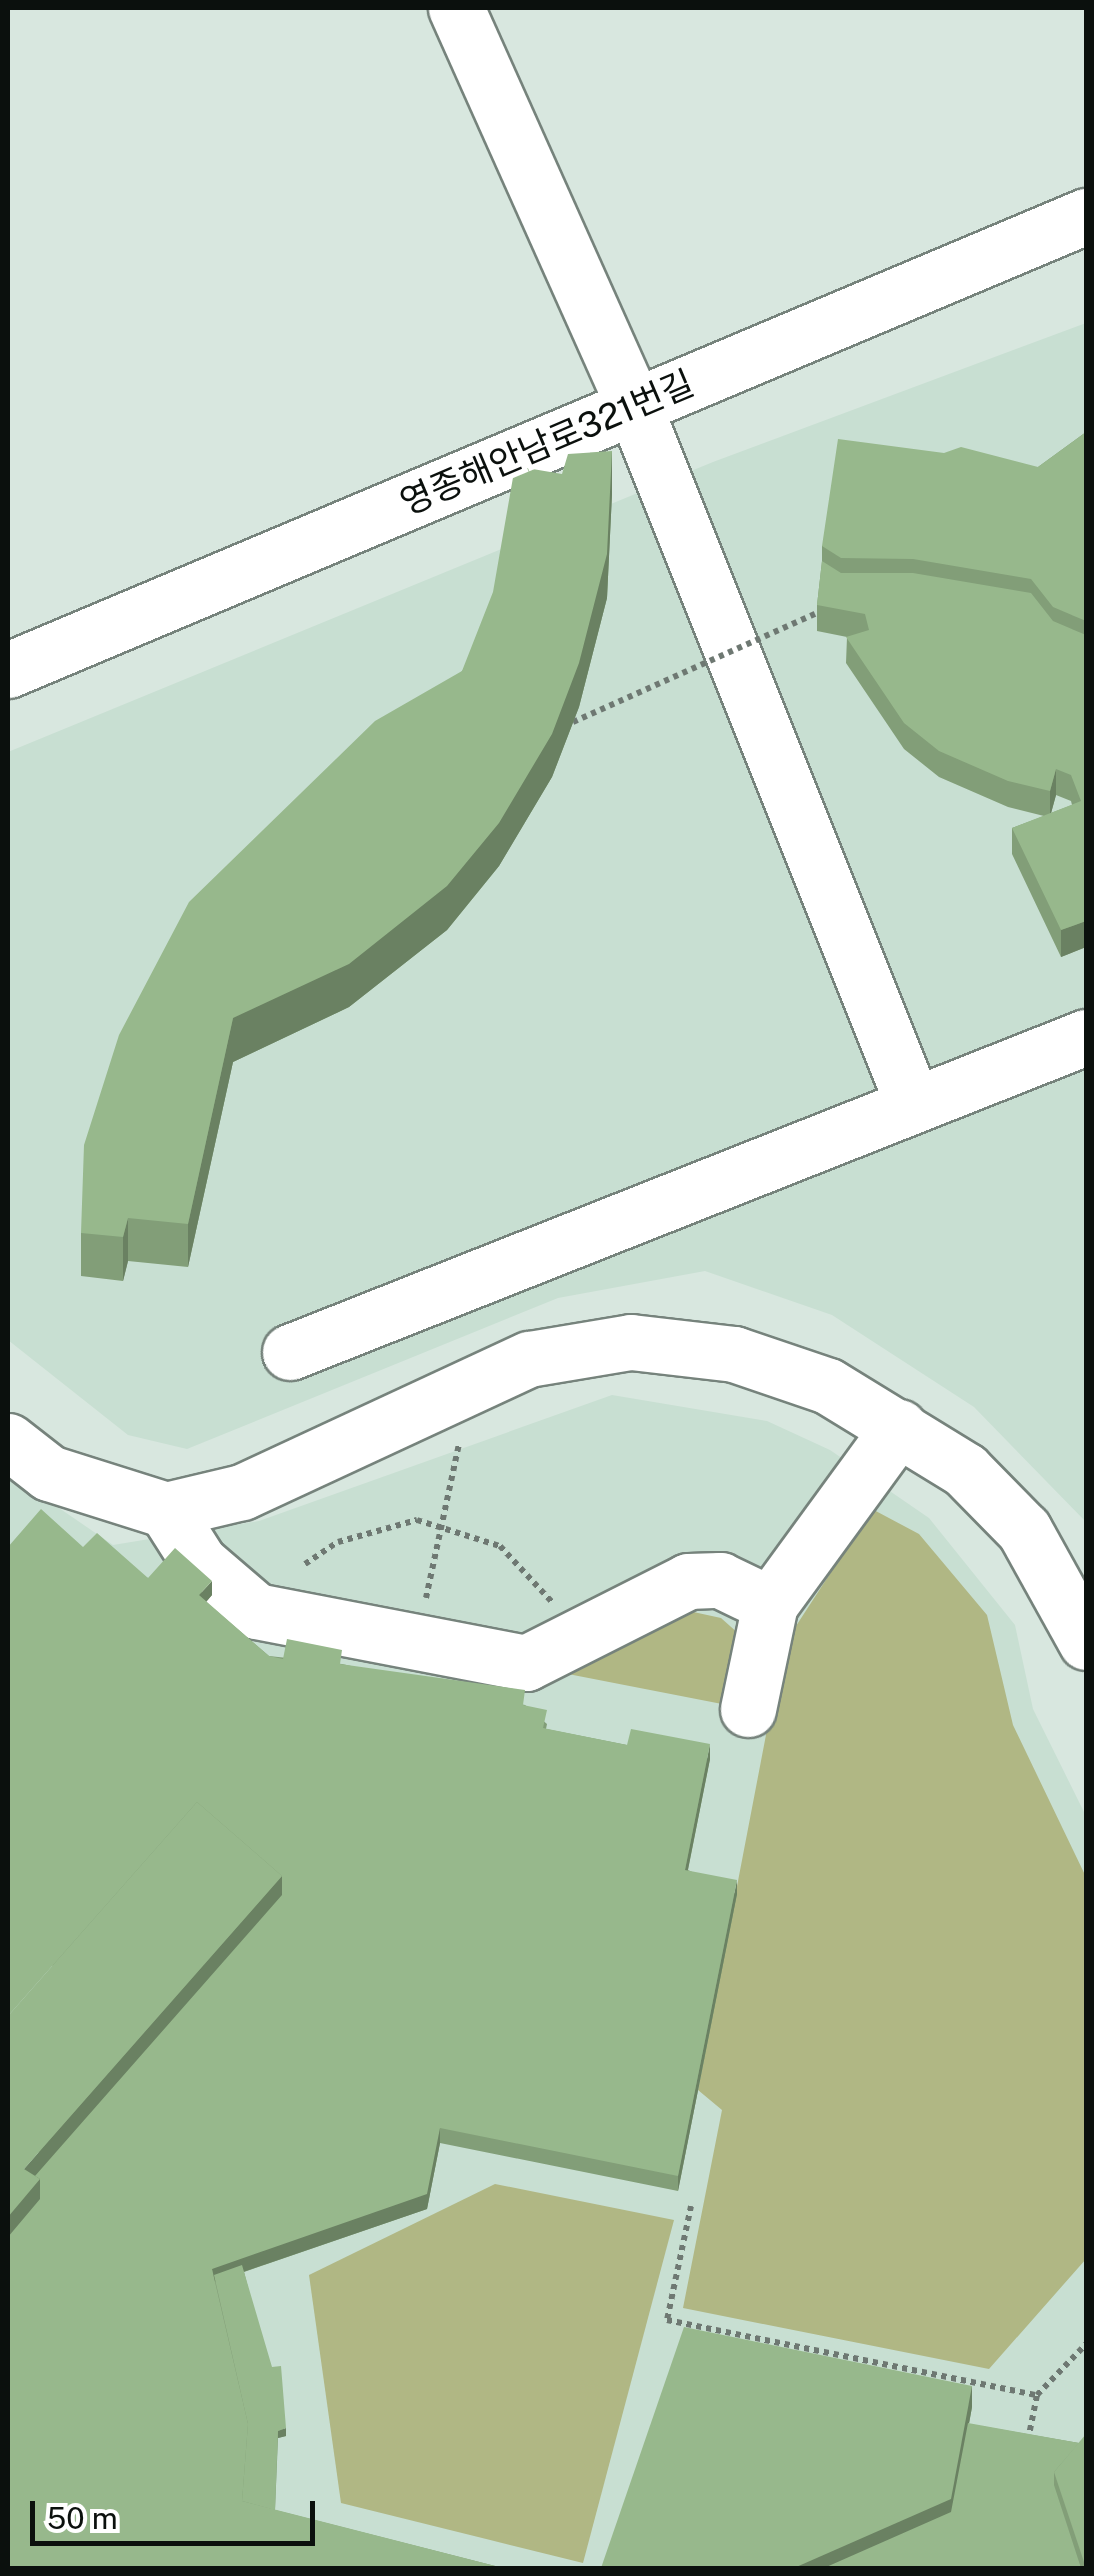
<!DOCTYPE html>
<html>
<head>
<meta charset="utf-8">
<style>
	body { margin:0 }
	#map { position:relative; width:1094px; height:2576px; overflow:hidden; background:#d8e7df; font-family:"Public Sans","Noto Sans KR",sans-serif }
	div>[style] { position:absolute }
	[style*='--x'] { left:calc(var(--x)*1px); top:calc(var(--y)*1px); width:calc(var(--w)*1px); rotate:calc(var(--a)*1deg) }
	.built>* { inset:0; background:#c8dfd2 }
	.green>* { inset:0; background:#b0b784 }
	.path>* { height:6px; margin-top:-3px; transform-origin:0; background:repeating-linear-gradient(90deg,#6e7872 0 5px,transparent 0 10px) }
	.roads { filter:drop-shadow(2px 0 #76837c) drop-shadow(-2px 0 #76837c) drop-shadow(0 2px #76837c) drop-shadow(0 -2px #76837c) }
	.minor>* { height:55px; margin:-27.5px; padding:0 27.5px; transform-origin:27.5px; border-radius:27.5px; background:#fff }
	.path-bridge>* { height:6px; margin-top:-3px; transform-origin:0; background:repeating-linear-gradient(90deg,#6e7872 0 5px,transparent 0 10px) }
	.wall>* { inset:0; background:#829e78 }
	.shaded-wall>* { inset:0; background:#6a8162 }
	.building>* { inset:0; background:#97b88c }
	span { translate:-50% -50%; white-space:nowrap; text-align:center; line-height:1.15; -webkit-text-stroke:10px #fff; paint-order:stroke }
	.street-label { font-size:35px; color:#0b100d }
	.frame { position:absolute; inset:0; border:10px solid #0b100d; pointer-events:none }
	.scale { position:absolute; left:30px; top:2501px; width:285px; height:45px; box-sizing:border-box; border:5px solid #0b100d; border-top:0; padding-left:12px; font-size:30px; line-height:35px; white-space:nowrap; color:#0b100d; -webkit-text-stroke:8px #fff; paint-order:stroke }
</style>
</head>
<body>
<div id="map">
	<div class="built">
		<div style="clip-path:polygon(1086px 323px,1086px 1522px,974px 1407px,832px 1315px,705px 1271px,558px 1298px,187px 1449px,128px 1435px,8px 1340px,8px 752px,713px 462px)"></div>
		<div style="clip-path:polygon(612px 1395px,767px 1421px,830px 1450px,929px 1518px,1015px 1625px,1033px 1709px,1086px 1816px,1086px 2568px,8px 2568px,8px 1473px,113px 1545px,259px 1521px)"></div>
	</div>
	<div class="green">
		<div style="clip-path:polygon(872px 1509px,919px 1534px,987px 1615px,1013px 1725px,1086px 1877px,1086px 2259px,989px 2369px,683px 2308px,722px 2110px,698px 2090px,783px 1646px)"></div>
		<div style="clip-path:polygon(675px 1608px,721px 1618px,739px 1634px,722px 1704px,568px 1674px)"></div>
		<div style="clip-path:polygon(495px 2184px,674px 2220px,583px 2563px,341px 2503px,309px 2275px)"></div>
	</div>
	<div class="path">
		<div style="--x:305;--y:1564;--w:40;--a:-34"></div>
		<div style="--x:338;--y:1542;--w:82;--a:-15.6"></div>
		<div style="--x:417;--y:1520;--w:87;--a:17.4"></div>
		<div style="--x:500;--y:1546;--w:76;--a:47.1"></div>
		<div style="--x:426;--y:1598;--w:157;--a:-77.9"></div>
		<div style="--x:691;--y:2206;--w:116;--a:101.9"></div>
		<div style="--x:667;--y:2320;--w:378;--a:11.5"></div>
		<div style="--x:1028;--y:2440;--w:46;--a:-78.7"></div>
		<div style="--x:1037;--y:2395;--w:71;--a:-46.1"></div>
	</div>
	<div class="roads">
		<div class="minor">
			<div style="--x:456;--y:8;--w:436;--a:65.9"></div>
			<div style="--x:634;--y:406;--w:752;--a:68.21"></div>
			<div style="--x:8;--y:670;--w:1170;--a:-22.84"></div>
			<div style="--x:290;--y:1352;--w:856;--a:-21.59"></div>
			<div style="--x:8;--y:1441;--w:52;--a:38"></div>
			<div style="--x:49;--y:1473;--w:123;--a:17.5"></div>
			<div style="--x:166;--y:1510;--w:78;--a:-13.3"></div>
			<div style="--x:242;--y:1492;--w:316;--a:-24.9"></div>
			<div style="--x:529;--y:1359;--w:103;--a:-9.5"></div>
			<div style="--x:631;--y:1342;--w:104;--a:6.6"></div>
			<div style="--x:734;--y:1354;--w:99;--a:18.8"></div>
			<div style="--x:828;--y:1386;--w:161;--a:31.5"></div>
			<div style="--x:965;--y:1470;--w:84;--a:45.5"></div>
			<div style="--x:1024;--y:1530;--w:128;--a:61"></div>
			<div style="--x:166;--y:1510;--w:62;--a:57.6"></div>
			<div style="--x:199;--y:1562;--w:75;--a:40.7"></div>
			<div style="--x:256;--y:1611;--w:275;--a:10.9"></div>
			<div style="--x:526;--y:1663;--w:182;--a:-26.8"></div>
			<div style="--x:688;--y:1581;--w:32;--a:-2"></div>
			<div style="--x:720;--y:1580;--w:55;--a:25.6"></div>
			<div style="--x:770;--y:1604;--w:219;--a:-53.9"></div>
			<div style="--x:748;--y:1709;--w:107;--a:-78.2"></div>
		</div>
	</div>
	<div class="path-bridge">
		<div style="--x:573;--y:722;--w:269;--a:-24.1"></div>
	</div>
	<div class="wall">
		<div style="clip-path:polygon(evenodd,1086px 432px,1086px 947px,1061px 957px,1012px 854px,1012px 828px,1044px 816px,1008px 807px,939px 777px,904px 749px,846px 663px,847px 637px,817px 631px,817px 605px,822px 561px,822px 546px,1038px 467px,1086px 432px,1056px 795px,1071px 801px,1072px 805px,1051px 813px,1056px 795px)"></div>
		<div style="clip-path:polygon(612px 494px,607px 598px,579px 707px,552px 777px,499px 866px,447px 930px,349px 1007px,233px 1062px,188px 1267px,128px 1261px,123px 1281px,81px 1276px,81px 1233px,462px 671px)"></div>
		<div style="clip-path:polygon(83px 1547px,148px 1578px,212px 1595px,206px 1602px,269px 1656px,342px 1664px,525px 1705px,547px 1724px,546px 1729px,627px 1745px,710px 1759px,688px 1870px,737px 1894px,678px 2191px,440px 2143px,427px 2209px,244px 2272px,286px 2436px,278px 2438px,275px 2510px,503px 2568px,8px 2568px)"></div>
		<div style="clip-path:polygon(972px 2407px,969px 2424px,1079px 2443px,1086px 2568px,601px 2568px)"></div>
	</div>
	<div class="shaded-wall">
		<div style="clip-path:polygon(612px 451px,612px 494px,607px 598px,579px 707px,552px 777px,499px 866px,447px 930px,349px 1007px,233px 1062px,188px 1267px,188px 1224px,233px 1018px)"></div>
		<div style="clip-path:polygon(1056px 769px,1056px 795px,1050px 817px,1050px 791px)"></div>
		<div style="clip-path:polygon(1086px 921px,1086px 947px,1061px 957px,1061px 930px)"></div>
		<div style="clip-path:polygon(128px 1218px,128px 1261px,123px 1281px,123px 1237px)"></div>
		<div style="clip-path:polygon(212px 1581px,212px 1595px,199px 1610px,199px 1595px)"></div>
		<div style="clip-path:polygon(710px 1744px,710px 1759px,685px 1884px,685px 1870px)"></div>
		<div style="clip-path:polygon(282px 1876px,282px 1910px,40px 2213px,8px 2251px,8px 2217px,24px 2169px)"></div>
		<div style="clip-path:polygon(737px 1880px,737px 1894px,678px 2191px,678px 2176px)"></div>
		<div style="clip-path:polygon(440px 2128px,440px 2143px,427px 2209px,214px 2282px,212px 2269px)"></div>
		<div style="clip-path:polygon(972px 2386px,972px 2407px,951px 2520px,841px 2568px,794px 2568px)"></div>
		<div style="clip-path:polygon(286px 2428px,286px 2436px,278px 2438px,278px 2431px)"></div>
	</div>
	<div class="building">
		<div style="clip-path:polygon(1086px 432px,1086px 621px,1053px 607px,1031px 579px,913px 559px,841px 558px,822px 546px,838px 439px,944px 453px,961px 447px,1038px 467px)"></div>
		<div style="clip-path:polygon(612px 451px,607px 554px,579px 663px,552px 734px,499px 823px,447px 886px,349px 964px,233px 1018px,188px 1224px,128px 1218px,123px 1237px,81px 1233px,84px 1145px,119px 1035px,189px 902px,375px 721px,462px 671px,493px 592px,515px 466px,562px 474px,568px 454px)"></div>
		<div style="clip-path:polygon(822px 561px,841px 573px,913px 573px,1031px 593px,1053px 621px,1086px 635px,1086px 921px,1061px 930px,1012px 828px,1081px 801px,1071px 775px,1056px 769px,1050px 791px,1008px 781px,939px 751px,904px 723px,846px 637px,869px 630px,865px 614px,817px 605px)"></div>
		<div style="clip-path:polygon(41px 1509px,83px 1547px,97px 1533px,148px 1578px,175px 1548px,212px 1581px,199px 1595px,269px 1656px,283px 1659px,287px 1639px,342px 1650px,340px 1664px,525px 1690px,523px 1705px,547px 1710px,543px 1728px,627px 1745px,631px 1729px,710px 1744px,685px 1870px,737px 1880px,678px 2176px,440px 2128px,427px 2194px,212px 2269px,248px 2424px,242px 2501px,503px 2568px,241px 2568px,231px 2566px,230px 2568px,8px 2568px,8px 2237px,40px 2199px,40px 2179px,35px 2176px,282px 1895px,282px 1876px,197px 1802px,8px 2016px,8px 1547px)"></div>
		<div style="clip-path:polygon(197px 1802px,282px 1876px,24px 2169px,40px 2179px,8px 2217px,8px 2016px)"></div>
		<div style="clip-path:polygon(242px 2265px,272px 2367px,281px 2366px,286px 2428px,278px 2431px,275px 2510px,242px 2501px,248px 2424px,214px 2275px)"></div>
		<div style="clip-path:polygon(684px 2327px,972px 2386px,951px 2499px,794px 2568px,601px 2568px)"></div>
		<div style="clip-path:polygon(968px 2423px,1079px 2443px,1054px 2472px,1054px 2485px,1081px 2568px,824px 2568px,951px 2512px)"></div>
		<div style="clip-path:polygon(1086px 2434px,1086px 2568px,1054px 2472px)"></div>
	</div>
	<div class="street-label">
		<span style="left:547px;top:443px;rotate:-23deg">영종해안남로321번길</span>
	</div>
	<div class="frame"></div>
	<div class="scale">50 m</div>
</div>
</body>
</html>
